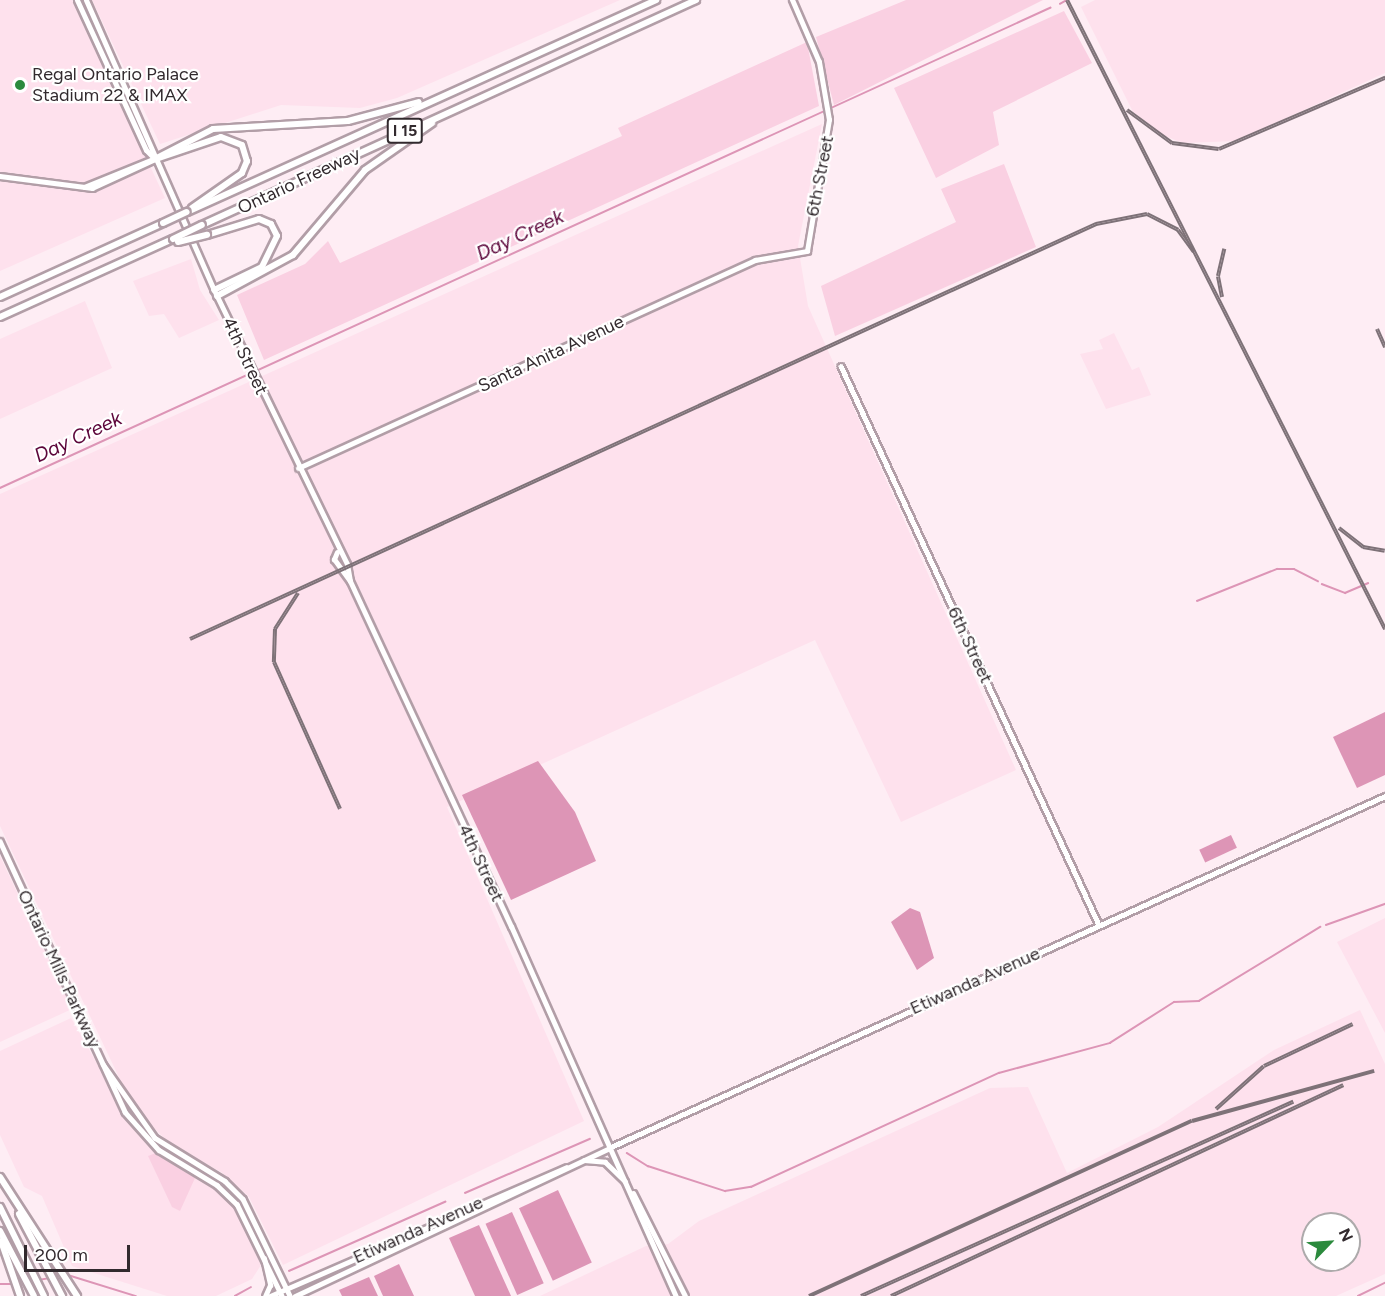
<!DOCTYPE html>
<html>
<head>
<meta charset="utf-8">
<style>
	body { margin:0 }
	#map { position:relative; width:1385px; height:1296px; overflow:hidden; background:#feedf4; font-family:Figtree,sans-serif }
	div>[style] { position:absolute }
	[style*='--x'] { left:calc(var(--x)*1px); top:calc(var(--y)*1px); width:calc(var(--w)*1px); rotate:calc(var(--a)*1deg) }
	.built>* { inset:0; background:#fee1ed }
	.green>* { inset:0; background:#fad0e2 }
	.water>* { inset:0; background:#dd95b6; transform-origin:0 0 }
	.stream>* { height:1.5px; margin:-0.75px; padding:0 0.75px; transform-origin:0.75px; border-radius:0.75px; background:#dd95b6 }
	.roads { filter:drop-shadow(2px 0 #b29ea7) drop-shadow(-2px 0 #b29ea7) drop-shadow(0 2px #b29ea7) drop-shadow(0 -2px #b29ea7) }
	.secondary>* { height:4.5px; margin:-2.25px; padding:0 2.25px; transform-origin:2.25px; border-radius:2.25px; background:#fff }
	.primary>* { height:5px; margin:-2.5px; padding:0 2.5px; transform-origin:2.5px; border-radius:2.5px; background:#fff }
	.highway>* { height:6px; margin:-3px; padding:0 3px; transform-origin:3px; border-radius:3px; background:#fff }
	.rail>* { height:4px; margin-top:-2px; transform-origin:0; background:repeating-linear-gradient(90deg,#fff 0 4.5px,#7e7278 0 9px); box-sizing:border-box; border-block:2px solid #7e7278 }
	.bridges { filter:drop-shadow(2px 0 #b29ea7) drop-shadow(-2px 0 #b29ea7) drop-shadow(0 2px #b29ea7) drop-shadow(0 -2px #b29ea7) }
	.highway-bridge>* { height:6px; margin:-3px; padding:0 3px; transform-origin:3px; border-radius:3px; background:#fff }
	.dots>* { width:16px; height:16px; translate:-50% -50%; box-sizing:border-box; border:3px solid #fff; border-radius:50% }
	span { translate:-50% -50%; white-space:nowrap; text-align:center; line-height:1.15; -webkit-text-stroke:4.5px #fff; paint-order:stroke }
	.shield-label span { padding:2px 4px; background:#fff; border:2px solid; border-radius:4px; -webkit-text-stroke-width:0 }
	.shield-label { font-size:16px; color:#322a2e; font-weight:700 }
	.poi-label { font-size:18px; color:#322a2e }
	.left { translate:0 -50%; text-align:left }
	.street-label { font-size:18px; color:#322a2e }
	.water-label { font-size:20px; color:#5c053a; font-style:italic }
	.north { position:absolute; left:1301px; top:1212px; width:60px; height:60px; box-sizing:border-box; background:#fff; border:2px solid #adaaab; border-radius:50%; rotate:65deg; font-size:16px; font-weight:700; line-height:24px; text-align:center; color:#322a2e }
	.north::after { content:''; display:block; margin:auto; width:21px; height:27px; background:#2b8a3d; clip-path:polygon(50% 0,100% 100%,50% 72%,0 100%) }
	.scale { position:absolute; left:24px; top:1245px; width:106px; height:27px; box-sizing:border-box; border:3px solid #322a2e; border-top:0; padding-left:8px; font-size:18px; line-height:21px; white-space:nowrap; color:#322a2e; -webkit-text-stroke:4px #fff; paint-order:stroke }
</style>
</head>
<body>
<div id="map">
	<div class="built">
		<div style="clip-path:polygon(0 0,72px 0,165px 198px,0 271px)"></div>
		<div style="clip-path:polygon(92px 0,620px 0,397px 98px,360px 108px,281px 105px,160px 144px)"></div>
		<div style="clip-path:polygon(1095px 0,1385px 0,1385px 73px,1236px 141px,1183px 143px,1160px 134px,1133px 112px,1081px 7px)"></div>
		<div style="clip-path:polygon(822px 124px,798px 246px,808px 306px,1016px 770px,901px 822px,815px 640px,447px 807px,584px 1121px,283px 1265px,249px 1197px,221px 1172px,171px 1145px,133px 1107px,0 826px,0 494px)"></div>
		<div style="clip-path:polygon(191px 259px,200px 290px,219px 320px,179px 338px,164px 314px,149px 316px,133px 281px)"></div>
		<div style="clip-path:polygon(85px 301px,112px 368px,0 419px,0 339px)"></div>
		<div style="clip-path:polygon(1114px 333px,1132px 370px,1139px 367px,1151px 395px,1106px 409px,1080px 354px,1103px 349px,1099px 340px)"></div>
		<div style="clip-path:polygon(0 856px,72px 1009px,0 1042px)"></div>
		<div style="clip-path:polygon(1385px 918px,1385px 1033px,1337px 942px)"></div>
		<div style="clip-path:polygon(evenodd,1360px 1010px,1385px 1064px,1385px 1274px,1336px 1296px,540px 1296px,646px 1246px,668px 1244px,699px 1221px,990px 1088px,1028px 1087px,1067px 1173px,1158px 1127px,1274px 1050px,1360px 1010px,1313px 1224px,1349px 1224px,1349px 1260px,1313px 1260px,1313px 1224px)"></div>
		<div style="clip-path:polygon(71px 1018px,137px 1133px,156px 1153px,212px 1186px,233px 1205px,261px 1265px,252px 1279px,216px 1296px,167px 1296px,72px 1266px,42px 1196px,24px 1187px,0 1135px,0 1051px)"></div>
	</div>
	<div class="green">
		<div style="clip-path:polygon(906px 0,1043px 0,834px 105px,816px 37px)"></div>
		<div style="clip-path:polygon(1064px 11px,1092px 63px,993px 112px,999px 145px,936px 178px,894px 88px)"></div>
		<div style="clip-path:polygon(807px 42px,819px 106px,264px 360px,237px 295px,305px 264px,328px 241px,340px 263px,622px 136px,618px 128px)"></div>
		<div style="clip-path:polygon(1004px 164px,1036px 247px,835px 336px,821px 286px,956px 222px,941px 189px)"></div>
		<div style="clip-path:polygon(156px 1153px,195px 1178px,180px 1211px,172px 1207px,148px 1156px)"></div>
	</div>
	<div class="water">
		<div style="clip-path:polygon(1385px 712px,1385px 775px,1357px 788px,1333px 737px)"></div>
		<div style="clip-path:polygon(538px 761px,575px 812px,596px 861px,511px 900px,462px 795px)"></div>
		<div style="left:1231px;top:835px;width:14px;height:35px;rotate:65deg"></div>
		<div style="clip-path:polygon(910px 908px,920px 912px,934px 958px,917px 970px,891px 922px)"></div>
		<div style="left:558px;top:1190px;width:80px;height:43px;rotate:65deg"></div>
		<div style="left:512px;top:1212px;width:78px;height:29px;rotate:66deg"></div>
		<div style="clip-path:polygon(479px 1225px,511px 1296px,475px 1296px,449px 1238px)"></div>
		<div style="clip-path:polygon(399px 1264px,414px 1296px,383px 1296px,374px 1276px)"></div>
		<div style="clip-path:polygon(369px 1277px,378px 1296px,342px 1296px,339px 1290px)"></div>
	</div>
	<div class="stream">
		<div style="--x:1060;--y:4;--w:8;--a:-30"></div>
		<div style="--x:0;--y:488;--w:1155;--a:-24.57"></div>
		<div style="--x:1322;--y:584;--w:25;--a:21"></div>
		<div style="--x:1345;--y:593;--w:25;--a:-23"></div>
		<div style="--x:1197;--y:601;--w:86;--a:-21.8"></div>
		<div style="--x:1277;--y:569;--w:17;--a:0"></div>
		<div style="--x:1294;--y:569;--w:27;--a:27"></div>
		<div style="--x:1326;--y:925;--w:63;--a:-19.6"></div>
		<div style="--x:627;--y:1153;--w:25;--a:32"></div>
		<div style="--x:648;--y:1166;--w:81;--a:18"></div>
		<div style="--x:725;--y:1191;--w:26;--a:-9"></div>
		<div style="--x:751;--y:1187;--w:273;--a:-24.7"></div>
		<div style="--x:999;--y:1073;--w:115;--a:-15.1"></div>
		<div style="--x:1110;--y:1043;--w:76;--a:-32.6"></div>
		<div style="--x:1174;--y:1002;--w:25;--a:-2"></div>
		<div style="--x:1199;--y:1001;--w:142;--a:-31.4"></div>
		<div style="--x:465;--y:1193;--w:136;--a:-23.4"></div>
		<div style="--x:289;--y:1271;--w:171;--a:-23.9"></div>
		<div style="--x:68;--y:1275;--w:71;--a:17.2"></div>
		<div style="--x:38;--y:1280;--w:13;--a:-9"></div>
		<div style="--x:0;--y:1284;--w:13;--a:0"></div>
		<div style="--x:235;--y:1296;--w:18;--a:-29"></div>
		<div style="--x:1358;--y:1296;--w:30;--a:-26"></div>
	</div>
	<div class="roads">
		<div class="secondary">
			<div style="--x:0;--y:176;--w:93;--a:7.4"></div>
			<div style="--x:92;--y:188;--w:69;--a:-24.7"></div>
			<div style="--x:84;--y:187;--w:74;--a:-22.1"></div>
			<div style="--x:841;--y:366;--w:616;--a:65.22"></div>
			<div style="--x:298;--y:468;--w:502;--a:-24.47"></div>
			<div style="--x:755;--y:260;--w:53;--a:-9.8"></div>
			<div style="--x:807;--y:251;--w:133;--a:-80.5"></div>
			<div style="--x:829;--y:120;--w:59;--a:-99.8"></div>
			<div style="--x:819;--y:62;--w:68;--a:-113.5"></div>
			<div style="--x:0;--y:841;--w:298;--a:65.2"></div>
			<div style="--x:125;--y:1112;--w:51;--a:48.2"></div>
			<div style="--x:159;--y:1150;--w:68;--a:31.1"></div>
			<div style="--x:217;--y:1185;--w:28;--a:44"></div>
			<div style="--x:237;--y:1204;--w:102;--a:63.9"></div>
			<div style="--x:103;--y:1064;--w:90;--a:54.9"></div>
			<div style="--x:155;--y:1138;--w:82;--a:31.6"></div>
			<div style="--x:225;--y:1181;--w:25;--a:45"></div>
			<div style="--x:243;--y:1199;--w:108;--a:64.1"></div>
			<div style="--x:611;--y:1147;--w:850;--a:-24.39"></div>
		</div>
		<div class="primary">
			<div style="--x:77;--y:0;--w:165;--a:65.3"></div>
			<div style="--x:146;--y:150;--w:13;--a:45"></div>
			<div style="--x:86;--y:0;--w:317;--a:66.2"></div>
			<div style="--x:214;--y:290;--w:305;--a:64.1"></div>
			<div style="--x:347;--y:564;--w:17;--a:80"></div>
			<div style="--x:337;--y:552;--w:8;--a:113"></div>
			<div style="--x:334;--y:559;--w:27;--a:54"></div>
			<div style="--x:350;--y:581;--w:381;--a:65"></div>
			<div style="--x:511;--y:926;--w:405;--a:66"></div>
			<div style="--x:584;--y:1160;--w:21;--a:5"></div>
			<div style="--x:605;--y:1162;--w:28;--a:44"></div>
			<div style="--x:633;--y:1193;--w:115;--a:63.2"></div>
			<div style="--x:264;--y:1258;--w:28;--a:77"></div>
			<div style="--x:270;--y:1285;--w:12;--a:114"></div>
			<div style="--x:270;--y:1296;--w:323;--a:-23.5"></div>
			<div style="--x:295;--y:1296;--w:349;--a:-25.2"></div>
		</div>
		<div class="highway">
			<div style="--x:159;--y:158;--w:65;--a:-18.7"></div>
			<div style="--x:221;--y:137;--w:22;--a:21"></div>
			<div style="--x:242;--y:145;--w:17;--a:73"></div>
			<div style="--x:247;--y:161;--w:13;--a:113"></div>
			<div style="--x:242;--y:173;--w:61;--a:145"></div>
			<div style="--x:155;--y:159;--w:65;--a:-27.3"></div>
			<div style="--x:213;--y:129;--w:135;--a:-3.4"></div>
			<div style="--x:348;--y:121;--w:73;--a:-15"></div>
			<div style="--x:187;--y:212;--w:515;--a:-24.32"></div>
			<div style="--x:202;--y:225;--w:543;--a:-24.49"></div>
			<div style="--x:207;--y:235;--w:54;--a:-17.1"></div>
			<div style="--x:259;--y:219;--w:13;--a:23"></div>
			<div style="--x:271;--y:224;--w:13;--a:63"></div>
			<div style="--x:277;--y:236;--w:34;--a:116"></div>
			<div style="--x:262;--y:267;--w:53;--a:154.4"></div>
			<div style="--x:217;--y:296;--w:86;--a:-28.3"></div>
			<div style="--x:293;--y:255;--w:111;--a:-49.7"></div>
			<div style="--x:365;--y:170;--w:82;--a:-35"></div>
			<div style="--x:0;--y:297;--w:179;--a:-24.4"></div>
			<div style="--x:0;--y:317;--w:190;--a:-24.3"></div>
			<div style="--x:0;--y:1177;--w:142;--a:57.1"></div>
			<div style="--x:0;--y:1207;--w:99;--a:63.7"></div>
			<div style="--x:19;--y:1214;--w:93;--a:62.3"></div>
			<div style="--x:0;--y:1231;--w:73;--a:62.4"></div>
			<div style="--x:1;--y:1241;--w:58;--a:70.9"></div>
		</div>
	</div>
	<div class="rail">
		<div style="--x:1067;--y:0;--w:705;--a:63.18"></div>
		<div style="--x:1127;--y:110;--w:56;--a:36.3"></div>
		<div style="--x:1172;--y:143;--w:47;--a:7.3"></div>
		<div style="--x:1219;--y:149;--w:181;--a:-23.2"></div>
		<div style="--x:1222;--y:297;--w:21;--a:-101"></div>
		<div style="--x:1218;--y:276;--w:28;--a:-77"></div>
		<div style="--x:1377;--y:329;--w:20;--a:66"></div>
		<div style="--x:1339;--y:528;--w:31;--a:38"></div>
		<div style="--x:1363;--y:547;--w:22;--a:10"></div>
		<div style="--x:298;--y:593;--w:43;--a:122.6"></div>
		<div style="--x:275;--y:629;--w:33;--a:92"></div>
		<div style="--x:274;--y:662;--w:161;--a:65.8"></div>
		<div style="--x:190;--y:639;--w:997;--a:-24.61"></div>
		<div style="--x:1096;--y:224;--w:52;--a:-11.1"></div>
		<div style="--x:1147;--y:214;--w:35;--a:27"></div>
		<div style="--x:1178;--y:230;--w:27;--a:54"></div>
		<div style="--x:1216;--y:1109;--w:64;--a:-41.9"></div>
		<div style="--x:1264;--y:1066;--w:98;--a:-25.3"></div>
		<div style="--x:809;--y:1296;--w:421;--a:-24.6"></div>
		<div style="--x:1192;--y:1121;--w:189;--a:-15.4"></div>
		<div style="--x:861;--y:1296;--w:474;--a:-24.2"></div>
		<div style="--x:891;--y:1296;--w:499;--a:-25"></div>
	</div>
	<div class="bridges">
		<div class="highway-bridge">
			<div style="--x:163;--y:223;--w:26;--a:-25"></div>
			<div style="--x:173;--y:239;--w:32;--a:-26"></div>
			<div style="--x:178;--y:242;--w:30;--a:-14"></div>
		</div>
	</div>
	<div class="dots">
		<div style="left:20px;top:85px;background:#2b8a3d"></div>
	</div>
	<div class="shield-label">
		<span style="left:405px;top:131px">I 15</span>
	</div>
	<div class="poi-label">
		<span class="left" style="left:32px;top:85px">Regal Ontario Palace<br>Stadium 22 &amp; IMAX</span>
	</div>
	<div class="street-label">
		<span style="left:820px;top:176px;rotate:-79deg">6th Street</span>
		<span style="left:299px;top:181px;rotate:-25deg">Ontario Freeway</span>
		<span style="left:551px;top:354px;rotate:-25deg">Santa Anita Avenue</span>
		<span style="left:245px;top:356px;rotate:65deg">4th Street</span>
		<span style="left:970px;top:645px;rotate:65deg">6th Street</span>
		<span style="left:481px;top:863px;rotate:65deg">4th Street</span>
		<span style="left:59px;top:969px;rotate:65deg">Ontario Mills Parkway</span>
		<span style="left:975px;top:981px;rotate:-24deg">Etiwanda Avenue</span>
		<span style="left:418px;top:1230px;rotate:-24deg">Etiwanda Avenue</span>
	</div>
	<div class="water-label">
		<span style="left:520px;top:235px;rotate:-25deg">Day Creek</span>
		<span style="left:78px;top:437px;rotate:-25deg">Day Creek</span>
	</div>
	<div class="north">N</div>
	<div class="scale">200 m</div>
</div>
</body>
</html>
